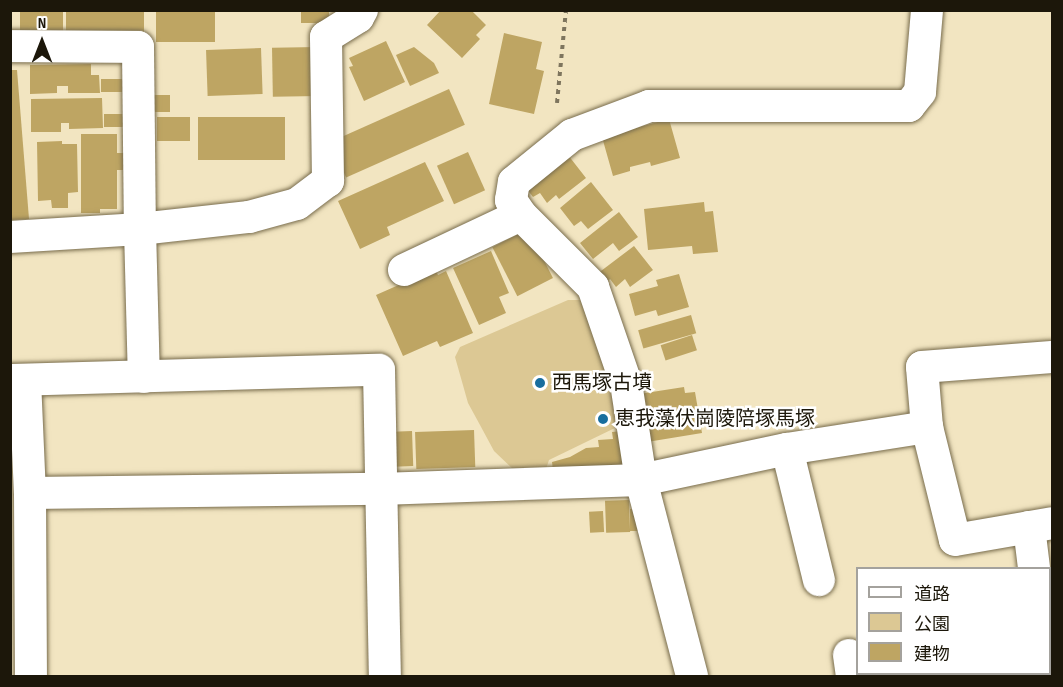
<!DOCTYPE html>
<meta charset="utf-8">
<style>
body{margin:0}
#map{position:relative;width:1063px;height:687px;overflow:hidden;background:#f2e5c1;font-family:"Sofia Sans Condensed","Noto Sans JP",sans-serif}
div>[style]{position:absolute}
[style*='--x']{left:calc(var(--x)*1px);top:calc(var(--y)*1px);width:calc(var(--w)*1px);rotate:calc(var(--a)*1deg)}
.green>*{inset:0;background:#dcc894}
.building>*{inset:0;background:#bea563;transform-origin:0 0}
.path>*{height:4px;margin-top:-2px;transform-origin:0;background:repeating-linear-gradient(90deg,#7e755e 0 4.5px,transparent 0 9px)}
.roads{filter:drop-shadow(0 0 2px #786c4c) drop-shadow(0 0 2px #786c4c)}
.minor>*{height:32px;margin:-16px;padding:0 16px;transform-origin:16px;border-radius:16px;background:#fff}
.dots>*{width:16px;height:16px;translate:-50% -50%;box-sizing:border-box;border:3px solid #fff;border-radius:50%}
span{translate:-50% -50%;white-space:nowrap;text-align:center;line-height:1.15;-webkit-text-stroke:5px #fff;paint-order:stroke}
.poi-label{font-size:20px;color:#1c170a}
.left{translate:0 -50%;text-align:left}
.frame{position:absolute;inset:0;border:12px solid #1c170a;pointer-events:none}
.legend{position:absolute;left:856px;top:567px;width:195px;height:108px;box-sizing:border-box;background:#fff;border:2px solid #a4a29d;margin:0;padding:8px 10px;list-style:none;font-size:18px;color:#1c170a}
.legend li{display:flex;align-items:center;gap:12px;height:30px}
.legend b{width:30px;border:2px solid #a4a29d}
.north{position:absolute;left:12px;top:12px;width:60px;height:60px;-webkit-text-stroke:4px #fff;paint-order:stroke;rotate:0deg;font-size:16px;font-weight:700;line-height:24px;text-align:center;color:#1c170a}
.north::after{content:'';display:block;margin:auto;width:21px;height:27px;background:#1c170a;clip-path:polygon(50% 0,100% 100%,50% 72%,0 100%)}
</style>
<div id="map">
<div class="green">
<i style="clip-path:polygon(568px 300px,581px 300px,603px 341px,619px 426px,549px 460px,546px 469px,514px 470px,494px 451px,480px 425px,468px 403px,455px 357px,460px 347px)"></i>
</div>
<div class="building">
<i style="left:20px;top:10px;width:43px;height:23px"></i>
<i style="left:66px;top:10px;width:78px;height:22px"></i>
<i style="left:156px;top:10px;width:59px;height:32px"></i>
<i style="left:301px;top:10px;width:28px;height:13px"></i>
<i style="clip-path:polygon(441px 10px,471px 10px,486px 25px,476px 35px,480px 39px,462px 58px,427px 25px)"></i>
<i style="clip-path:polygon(504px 33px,542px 42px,536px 69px,544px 71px,534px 114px,489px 104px)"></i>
<i style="clip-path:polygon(386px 41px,405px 82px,364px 101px,349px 67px,353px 66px,349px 58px)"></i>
<i style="left:318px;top:47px;width:49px;height:46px;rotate:89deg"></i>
<i style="clip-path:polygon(414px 47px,434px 63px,439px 73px,410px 86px,396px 55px)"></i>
<i style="left:261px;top:48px;width:46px;height:55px;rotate:88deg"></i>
<i style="clip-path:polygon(91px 64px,91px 75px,99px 75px,100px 93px,68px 93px,68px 86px,57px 86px,57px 93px,30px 94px,30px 65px)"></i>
<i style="clip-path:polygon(10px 70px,17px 70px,29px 219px,10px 220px)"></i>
<i style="left:127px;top:79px;width:13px;height:26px;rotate:90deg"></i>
<i style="left:449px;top:89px;width:39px;height:130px;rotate:66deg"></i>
<i style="left:153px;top:95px;width:17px;height:17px"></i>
<i style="clip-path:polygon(102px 98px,103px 128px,69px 129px,69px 123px,61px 123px,61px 132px,31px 132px,31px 99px)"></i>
<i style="left:104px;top:114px;width:22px;height:13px"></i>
<i style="left:157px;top:117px;width:33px;height:24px"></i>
<i style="left:285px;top:117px;width:43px;height:87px;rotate:90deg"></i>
<i style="clip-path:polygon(669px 119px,680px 158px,651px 166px,650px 162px,630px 167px,630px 171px,613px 176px,602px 137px)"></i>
<i style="clip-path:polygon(81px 134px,117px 134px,117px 153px,127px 153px,127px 170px,117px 170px,117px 209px,100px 209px,100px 213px,81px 213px)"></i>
<i style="clip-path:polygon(62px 141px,62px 144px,77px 144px,78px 192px,68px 193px,68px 208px,52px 208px,51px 200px,38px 201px,37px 142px)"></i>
<i style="left:468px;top:152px;width:42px;height:34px;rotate:66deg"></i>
<i style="clip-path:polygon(568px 155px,586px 178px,559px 199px,556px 195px,547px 203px,540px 193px,533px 197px,526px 188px)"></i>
<i style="clip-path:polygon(425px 162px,444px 201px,387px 227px,390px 235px,360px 249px,338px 201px)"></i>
<i style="clip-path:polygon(591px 182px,613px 210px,588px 229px,581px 221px,574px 226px,560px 208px)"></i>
<i style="clip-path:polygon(704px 202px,705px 212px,713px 211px,718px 252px,693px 254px,692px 246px,648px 250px,644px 209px)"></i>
<i style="clip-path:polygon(619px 212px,638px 237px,619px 251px,613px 243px,593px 259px,580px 243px)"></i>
<i style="left:528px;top:229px;width:55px;height:40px;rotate:63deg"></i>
<i style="clip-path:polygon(634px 246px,653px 270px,630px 287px,625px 279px,616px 287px,610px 279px,605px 284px,597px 274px)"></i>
<i style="clip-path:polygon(491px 251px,509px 293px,499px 297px,506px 313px,479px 325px,453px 268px)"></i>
<i style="clip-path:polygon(435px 269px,438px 275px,446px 271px,473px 333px,440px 347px,437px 341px,403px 356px,376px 295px)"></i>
<i style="clip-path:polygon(679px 274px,689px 307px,658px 316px,656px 310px,635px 316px,629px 294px,658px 286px,656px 280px)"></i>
<i style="left:691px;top:315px;width:19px;height:55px;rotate:74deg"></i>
<i style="left:692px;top:335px;width:16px;height:33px;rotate:72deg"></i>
<i style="clip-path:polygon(684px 387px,685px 393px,695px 392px,702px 433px,647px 442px,639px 394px)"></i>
<i style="left:474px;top:430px;width:37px;height:59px;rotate:88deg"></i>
<i style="left:412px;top:431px;width:35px;height:19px;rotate:88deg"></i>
<i style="clip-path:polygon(622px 431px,624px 465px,553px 470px,552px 462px,570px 457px,586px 448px,599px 447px,598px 440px,613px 439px,612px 432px)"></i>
<i style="left:629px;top:500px;width:32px;height:24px;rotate:88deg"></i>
<i style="left:630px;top:509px;width:10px;height:22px"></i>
<i style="left:603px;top:511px;width:21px;height:14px;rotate:87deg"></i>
</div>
<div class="path">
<i style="--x:557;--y:103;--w:93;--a:-84.5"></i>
</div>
<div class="roads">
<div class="minor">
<i style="--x:10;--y:46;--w:128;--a:0.4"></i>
<i style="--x:138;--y:47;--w:182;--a:89.4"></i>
<i style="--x:140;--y:229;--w:110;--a:-6.3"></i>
<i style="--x:249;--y:217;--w:50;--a:-15.2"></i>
<i style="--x:297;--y:204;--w:39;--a:-37"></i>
<i style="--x:328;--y:181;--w:144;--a:-90.8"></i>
<i style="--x:326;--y:37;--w:38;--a:-32"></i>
<i style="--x:358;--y:17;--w:8;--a:-60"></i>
<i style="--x:521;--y:215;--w:18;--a:-124"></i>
<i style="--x:511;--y:200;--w:18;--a:-81"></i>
<i style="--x:514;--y:182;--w:75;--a:-39"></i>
<i style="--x:572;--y:135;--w:82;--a:-20.6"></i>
<i style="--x:649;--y:106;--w:260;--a:0"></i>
<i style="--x:909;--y:106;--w:18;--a:-52"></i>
<i style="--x:920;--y:92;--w:82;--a:-85.1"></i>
<i style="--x:10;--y:237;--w:130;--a:-3.5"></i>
<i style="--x:140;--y:229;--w:148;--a:88.5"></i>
<i style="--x:404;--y:270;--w:129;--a:-25.2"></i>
<i style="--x:521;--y:215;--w:102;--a:45"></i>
<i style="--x:593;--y:287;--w:102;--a:71"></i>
<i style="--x:626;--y:383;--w:98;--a:81.2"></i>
<i style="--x:641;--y:480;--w:203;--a:75.4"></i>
<i style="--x:10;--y:380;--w:369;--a:-1.6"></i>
<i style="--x:379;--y:370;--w:306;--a:88.9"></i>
<i style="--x:25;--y:380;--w:113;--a:87.5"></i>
<i style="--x:30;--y:493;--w:183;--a:89.7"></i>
<i style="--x:927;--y:427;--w:60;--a:-94.8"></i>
<i style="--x:922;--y:367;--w:130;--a:-4.4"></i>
<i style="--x:787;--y:449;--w:135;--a:76.3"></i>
<i style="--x:30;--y:493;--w:350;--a:-0.7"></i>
<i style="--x:380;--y:489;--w:261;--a:-2"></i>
<i style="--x:641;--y:480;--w:149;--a:-12"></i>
<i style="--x:787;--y:449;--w:142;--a:-8.9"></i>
<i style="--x:927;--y:427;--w:116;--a:76.1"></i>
<i style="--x:955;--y:540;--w:98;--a:-9.9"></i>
<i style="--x:1029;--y:527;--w:41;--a:83"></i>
<i style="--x:849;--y:655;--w:21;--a:82"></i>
<i style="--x:1047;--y:674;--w:2;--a:63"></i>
</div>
</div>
<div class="dots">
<i style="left:540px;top:383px;background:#186e9e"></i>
<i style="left:603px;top:419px;background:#186e9e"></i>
</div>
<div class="poi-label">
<span class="left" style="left:552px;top:383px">西馬塚古墳</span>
<span class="left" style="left:615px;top:419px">恵我藻伏崗陵陪塚馬塚</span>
</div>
<div class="frame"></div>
<ul class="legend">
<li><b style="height:8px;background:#fff"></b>道路</li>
<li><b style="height:16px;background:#dcc894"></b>公園</li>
<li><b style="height:16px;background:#bea563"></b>建物</li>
</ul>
<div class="north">N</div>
</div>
